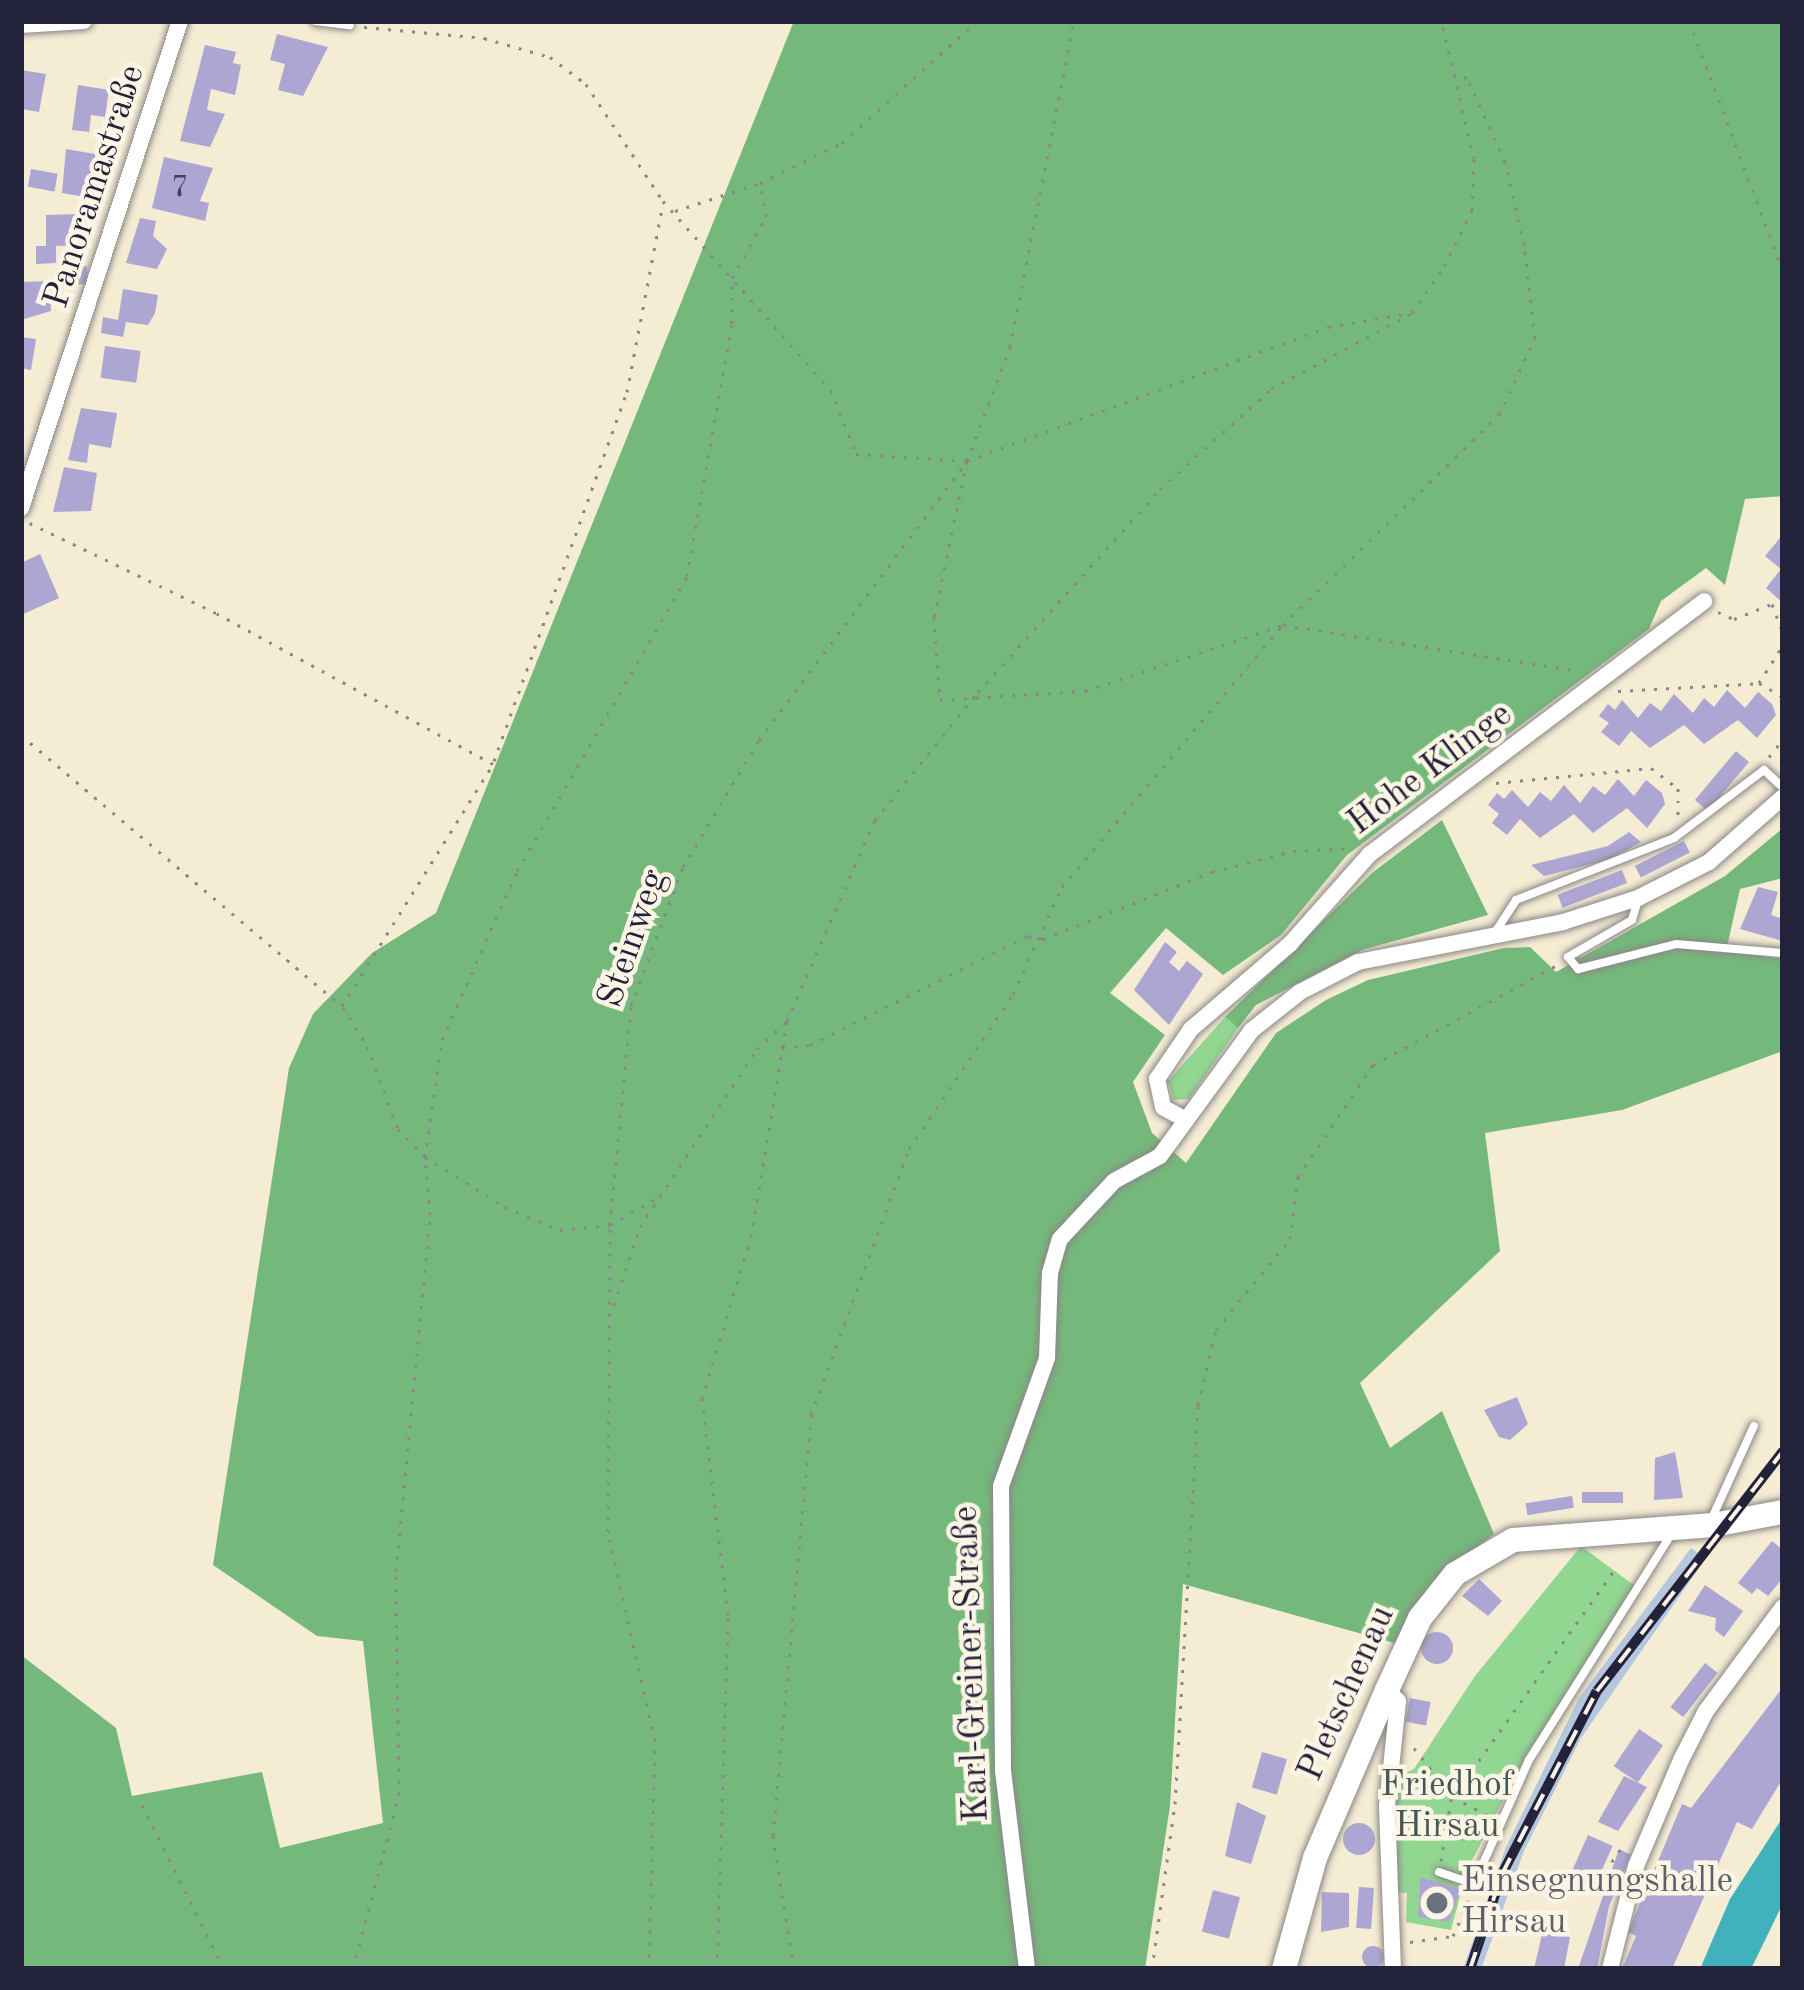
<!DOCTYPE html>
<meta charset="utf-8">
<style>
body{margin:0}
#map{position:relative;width:1804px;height:1990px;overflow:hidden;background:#f4ecd3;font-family:"Old Standard TT",serif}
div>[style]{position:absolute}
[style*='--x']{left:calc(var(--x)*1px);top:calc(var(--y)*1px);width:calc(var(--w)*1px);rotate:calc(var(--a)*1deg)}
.industrial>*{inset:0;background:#b5c6de}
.green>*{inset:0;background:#92d791}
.forest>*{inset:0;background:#75b87b}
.water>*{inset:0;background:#41b1bc}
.building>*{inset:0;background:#ada6d3;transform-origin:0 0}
.round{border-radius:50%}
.path>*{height:3px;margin-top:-1.5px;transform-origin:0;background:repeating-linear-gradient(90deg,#8b8787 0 3px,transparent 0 12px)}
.roads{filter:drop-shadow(0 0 3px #8b8787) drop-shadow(0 0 3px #8b8787)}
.lane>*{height:8px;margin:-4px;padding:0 4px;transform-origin:4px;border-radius:4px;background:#fff}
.street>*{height:16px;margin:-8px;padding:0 8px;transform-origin:8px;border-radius:8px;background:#fff}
.secondary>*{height:24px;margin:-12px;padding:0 12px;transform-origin:12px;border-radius:12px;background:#fff}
.rail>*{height:10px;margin-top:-5px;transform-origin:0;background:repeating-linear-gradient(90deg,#fcf5e5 0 18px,#22223b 0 36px);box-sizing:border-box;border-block:3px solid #22223b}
.dots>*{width:33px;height:33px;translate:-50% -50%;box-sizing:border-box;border:6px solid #fcf5e5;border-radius:50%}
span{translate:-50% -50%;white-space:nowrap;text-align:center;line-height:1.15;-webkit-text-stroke:9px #fcf5e5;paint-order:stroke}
.number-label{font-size:30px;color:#454361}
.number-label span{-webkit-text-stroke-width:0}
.street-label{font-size:36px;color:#22223b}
.park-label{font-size:36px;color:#445855}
.worship-label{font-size:36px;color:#5b616d}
.left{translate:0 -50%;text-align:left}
.frame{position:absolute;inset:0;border:24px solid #22223b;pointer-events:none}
</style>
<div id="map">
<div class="industrial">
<i style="clip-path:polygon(1691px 1548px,1706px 1558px,1581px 1738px,1524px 1851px,1481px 1969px,1463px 1969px,1506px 1847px,1579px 1698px)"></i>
</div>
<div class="green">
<i style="clip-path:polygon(1225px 1017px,1238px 1028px,1189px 1099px,1173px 1100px,1168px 1081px)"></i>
<i style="clip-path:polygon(1581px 1546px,1639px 1589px,1527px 1754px,1467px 1870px,1451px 1930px,1406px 1922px,1407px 1893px,1393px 1892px,1397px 1777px,1414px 1769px,1475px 1676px)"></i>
</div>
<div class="forest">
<i style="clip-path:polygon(794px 21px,1783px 21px,1783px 496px,1745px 499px,1725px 585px,1706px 568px,1661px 601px,1649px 629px,1347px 855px,1281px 935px,1223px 975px,1166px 928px,1110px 993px,1165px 1035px,1133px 1082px,1152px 1133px,1186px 1163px,1276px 1033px,1326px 1000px,1368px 980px,1504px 948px,1530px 947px,1556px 972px,1725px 876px,1783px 828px,1783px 878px,1740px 889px,1726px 951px,1783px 959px,1783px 1051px,1622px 1110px,1485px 1133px,1500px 1251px,1360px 1383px,1390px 1448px,1442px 1411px,1494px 1534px,1433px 1581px,1398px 1644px,1183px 1584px,1170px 1806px,1145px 1969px,21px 1969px,21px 1655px,116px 1728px,132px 1796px,262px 1772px,280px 1848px,383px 1823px,363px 1641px,317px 1636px,213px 1565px,289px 1068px,313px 1014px,372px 953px,436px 913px)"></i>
<i style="clip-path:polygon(1442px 820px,1488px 915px,1362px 950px,1256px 1005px,1238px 1028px,1225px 1017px,1372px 873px)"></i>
</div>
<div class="water">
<i style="clip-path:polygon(1783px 1817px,1783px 1903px,1751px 1969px,1700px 1969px,1730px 1899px)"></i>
</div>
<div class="building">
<i style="clip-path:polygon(277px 34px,328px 47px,303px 96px,278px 90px,285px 64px,270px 60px)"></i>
<i style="clip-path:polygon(205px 45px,236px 52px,233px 63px,241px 65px,235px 95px,211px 89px,207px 110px,225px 114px,210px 147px,180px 141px)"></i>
<i style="clip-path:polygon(21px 70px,46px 74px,39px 112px,21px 109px)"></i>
<i style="clip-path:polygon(78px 85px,109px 90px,105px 117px,91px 115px,89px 132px,72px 130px)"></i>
<i style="clip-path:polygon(66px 149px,95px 154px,97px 199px,62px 193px)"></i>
<i style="clip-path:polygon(164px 157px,213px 168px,200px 201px,209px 203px,205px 221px,152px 208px)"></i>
<i style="left:31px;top:169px;width:27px;height:18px;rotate:10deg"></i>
<i style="clip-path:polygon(77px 214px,78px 245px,56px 246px,56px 263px,36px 264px,36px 246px,46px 246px,46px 215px)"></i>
<i style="clip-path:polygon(140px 218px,156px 221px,153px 236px,167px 249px,157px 269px,126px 263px)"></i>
<i style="left:87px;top:266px;width:18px;height:22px;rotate:87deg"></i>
<i style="clip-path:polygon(50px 281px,51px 311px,21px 320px,21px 282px)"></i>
<i style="clip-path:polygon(123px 289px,158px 295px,155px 313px,148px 325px,126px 322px,123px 337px,101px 333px,103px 317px,118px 320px)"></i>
<i style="clip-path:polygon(21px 337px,36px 339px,31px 370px,21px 368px)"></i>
<i style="left:105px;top:346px;width:36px;height:32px;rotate:8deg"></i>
<i style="clip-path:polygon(81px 408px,117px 413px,111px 448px,89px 444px,87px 463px,68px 460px)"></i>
<i style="clip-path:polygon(64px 467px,97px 473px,91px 511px,53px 512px)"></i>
<i style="clip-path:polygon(1780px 538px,1783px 541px,1783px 603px,1766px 588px,1781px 569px,1765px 556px)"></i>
<i style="clip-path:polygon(40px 554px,59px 598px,21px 615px,21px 563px)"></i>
<i style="clip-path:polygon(1727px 690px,1745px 708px,1758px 692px,1772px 704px,1776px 715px,1757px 738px,1738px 720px,1704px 744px,1684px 725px,1650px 748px,1631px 731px,1619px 746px,1601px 732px,1609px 723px,1599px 716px,1608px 704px,1615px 710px,1622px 700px,1638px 718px,1650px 703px,1661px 711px,1674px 694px,1693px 713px,1704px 698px,1714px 707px)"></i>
<i style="left:1736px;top:751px;width:17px;height:64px;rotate:40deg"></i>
<i style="clip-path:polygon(1618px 779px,1634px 796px,1646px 780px,1662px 793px,1665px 804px,1647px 828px,1627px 808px,1593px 833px,1574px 814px,1540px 838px,1520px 819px,1507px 835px,1492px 823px,1499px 814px,1488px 805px,1497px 793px,1504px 799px,1512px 790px,1528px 807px,1540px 792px,1551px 801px,1564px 785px,1580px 803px,1593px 786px,1605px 795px)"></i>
<i style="clip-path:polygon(1629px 832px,1641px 842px,1611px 859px,1544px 876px,1531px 865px,1608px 846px)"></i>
<i style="left:1684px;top:841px;width:13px;height:55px;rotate:63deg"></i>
<i style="left:1622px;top:870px;width:14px;height:69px;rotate:69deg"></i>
<i style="clip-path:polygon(1758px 887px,1778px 892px,1771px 915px,1783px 919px,1783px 941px,1740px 929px)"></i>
<i style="clip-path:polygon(1165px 942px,1177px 952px,1169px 962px,1179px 971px,1187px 961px,1203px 974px,1169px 1025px,1134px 990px)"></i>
<i style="clip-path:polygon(1517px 1397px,1528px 1424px,1510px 1440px,1499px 1437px,1484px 1410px)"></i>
<i style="clip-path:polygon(1675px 1452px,1683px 1498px,1654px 1500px,1655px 1458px)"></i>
<i style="left:1623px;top:1492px;width:11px;height:41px;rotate:90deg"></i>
<i style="left:1572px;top:1496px;width:12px;height:47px;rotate:81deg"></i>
<i style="clip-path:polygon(1772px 1541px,1783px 1550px,1783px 1578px,1768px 1596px,1757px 1588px,1752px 1594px,1738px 1583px)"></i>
<i style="clip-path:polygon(1479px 1579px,1502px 1601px,1488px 1616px,1462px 1596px)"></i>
<i style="clip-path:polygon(1705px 1585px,1743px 1611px,1724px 1637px,1715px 1630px,1716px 1618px,1688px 1611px)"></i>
<i class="round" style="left:1421px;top:1632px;width:32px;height:32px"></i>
<i style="left:1705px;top:1663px;width:16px;height:56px;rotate:38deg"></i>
<i style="clip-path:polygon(1783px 1687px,1783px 1778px,1752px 1829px,1737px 1822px,1672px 1969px,1622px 1969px,1636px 1936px,1628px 1932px,1682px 1804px,1691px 1808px)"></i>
<i style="left:1410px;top:1698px;width:21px;height:24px;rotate:11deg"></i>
<i style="left:1639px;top:1729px;width:29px;height:45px;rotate:34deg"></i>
<i style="left:1262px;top:1752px;width:26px;height:37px;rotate:16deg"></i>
<i style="clip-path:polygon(1624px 1776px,1647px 1787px,1618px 1831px,1598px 1822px)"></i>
<i style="clip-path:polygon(1237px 1802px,1266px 1816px,1251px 1864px,1225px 1856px)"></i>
<i class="round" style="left:1343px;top:1823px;width:32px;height:32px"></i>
<i style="left:1588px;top:1835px;width:27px;height:53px;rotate:24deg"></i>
<i style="clip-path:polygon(1619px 1849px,1631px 1855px,1609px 1906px,1597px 1969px,1578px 1969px)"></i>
<i style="clip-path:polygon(1420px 1877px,1461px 1889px,1449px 1922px,1418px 1917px)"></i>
<i style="left:1359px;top:1887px;width:15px;height:41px;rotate:4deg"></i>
<i style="left:1213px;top:1890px;width:28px;height:43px;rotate:15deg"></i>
<i style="clip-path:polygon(1322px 1892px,1349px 1893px,1349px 1927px,1321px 1932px)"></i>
<i style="clip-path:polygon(1552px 1929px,1570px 1937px,1564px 1969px,1534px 1969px,1543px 1930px)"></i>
<i class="round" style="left:1362px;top:1946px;width:22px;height:22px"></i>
</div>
<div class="path">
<i style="--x:1689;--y:21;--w:267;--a:69.4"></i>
<i style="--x:364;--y:27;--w:121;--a:5.2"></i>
<i style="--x:484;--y:38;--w:69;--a:16.1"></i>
<i style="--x:550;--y:57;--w:45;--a:36.9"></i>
<i style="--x:586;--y:84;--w:140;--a:56.7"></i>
<i style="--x:663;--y:201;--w:253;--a:48.4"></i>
<i style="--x:831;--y:390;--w:69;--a:68.7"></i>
<i style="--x:856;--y:454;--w:111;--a:3.6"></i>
<i style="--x:967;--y:461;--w:159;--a:101.9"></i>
<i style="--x:934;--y:617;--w:83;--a:85.9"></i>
<i style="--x:940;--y:700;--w:145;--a:-3.6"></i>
<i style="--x:1085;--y:691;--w:209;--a:-18.4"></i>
<i style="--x:1283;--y:625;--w:300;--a:8.8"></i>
<i style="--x:675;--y:211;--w:89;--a:-18.2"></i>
<i style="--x:760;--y:183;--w:91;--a:-26"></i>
<i style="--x:842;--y:143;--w:182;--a:-42.1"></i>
<i style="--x:967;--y:461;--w:385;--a:-20.4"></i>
<i style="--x:1328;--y:327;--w:84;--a:-9.6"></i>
<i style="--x:1718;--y:612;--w:17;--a:24"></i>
<i style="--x:1734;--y:619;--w:41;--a:-21.5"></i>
<i style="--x:1772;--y:604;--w:30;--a:69"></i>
<i style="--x:1759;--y:683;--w:45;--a:-57.7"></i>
<i style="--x:1618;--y:691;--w:141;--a:-3.2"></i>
<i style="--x:1759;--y:683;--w:28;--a:30"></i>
<i style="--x:21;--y:735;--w:420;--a:40.2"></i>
<i style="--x:342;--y:1006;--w:285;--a:-58"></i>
<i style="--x:493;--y:764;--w:315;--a:-151.4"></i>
<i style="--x:216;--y:613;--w:209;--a:-154.2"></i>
<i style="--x:1769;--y:757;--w:23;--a:-52"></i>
<i style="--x:494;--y:761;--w:392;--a:-70.2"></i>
<i style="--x:627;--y:392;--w:192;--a:-79.2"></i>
<i style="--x:1496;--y:783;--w:156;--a:-5.5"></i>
<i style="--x:1651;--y:768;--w:34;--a:37"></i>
<i style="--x:1678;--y:788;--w:29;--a:90"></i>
<i style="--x:343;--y:1007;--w:46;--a:58.4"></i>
<i style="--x:367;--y:1046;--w:89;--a:69.5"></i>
<i style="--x:398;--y:1129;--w:39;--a:46"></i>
<i style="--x:425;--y:1157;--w:94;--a:32"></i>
<i style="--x:505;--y:1207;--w:60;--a:22.7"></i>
<i style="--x:560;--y:1230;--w:50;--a:-5.7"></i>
<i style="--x:610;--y:1225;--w:58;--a:-30.1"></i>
<i style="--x:782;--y:1048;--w:28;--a:-6"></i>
<i style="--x:810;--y:1045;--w:244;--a:-26.6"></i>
<i style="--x:1028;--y:936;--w:15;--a:11"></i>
<i style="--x:1043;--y:939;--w:182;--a:-21.6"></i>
<i style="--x:1212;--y:872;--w:84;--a:-14.5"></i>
<i style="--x:1293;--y:851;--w:60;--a:-2.9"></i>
<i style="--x:614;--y:1305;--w:82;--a:-71.6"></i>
<i style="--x:640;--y:1227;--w:213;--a:-56.7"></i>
<i style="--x:757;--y:1049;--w:41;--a:-43"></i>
<i style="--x:1414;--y:1748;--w:63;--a:51.5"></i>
<i style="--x:1453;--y:1797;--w:41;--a:27.8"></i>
<i style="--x:142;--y:1805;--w:183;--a:63.4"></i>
<i style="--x:1441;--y:1861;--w:62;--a:-80.7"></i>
<i style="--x:1451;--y:1800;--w:285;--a:-54.6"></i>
<i style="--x:1605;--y:1872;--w:34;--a:-56"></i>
<i style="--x:1410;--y:1942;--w:43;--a:-7.9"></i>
<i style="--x:1453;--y:1936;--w:42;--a:-65.9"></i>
<i style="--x:353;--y:1969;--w:180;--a:-75.2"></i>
<i style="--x:399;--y:1795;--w:224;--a:-90.8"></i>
<i style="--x:396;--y:1571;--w:358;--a:-84.5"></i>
<i style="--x:430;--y:1215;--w:58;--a:-94.9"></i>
<i style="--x:425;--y:1157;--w:118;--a:-81.7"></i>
<i style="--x:442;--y:1040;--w:185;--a:-66.1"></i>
<i style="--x:517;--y:871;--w:340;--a:-60"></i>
<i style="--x:687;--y:576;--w:256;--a:-79.9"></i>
<i style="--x:732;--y:324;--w:46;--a:-90"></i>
<i style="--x:732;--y:278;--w:70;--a:-60.9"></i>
<i style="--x:766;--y:217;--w:35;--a:-100"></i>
<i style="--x:649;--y:1969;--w:228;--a:-88.5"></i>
<i style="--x:655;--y:1741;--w:214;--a:-102.7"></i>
<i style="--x:608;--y:1532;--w:307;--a:-89.6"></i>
<i style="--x:610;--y:1225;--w:220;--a:-84.5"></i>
<i style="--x:631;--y:1006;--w:148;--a:-69.5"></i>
<i style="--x:683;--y:867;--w:148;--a:-59.1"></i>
<i style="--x:759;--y:740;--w:348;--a:-53.3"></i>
<i style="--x:967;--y:461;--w:122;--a:-69.3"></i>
<i style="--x:1010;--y:347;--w:332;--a:-78.9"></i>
<i style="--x:717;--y:1969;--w:354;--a:-88.2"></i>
<i style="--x:728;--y:1615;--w:218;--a:-96.9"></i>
<i style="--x:702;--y:1399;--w:169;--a:-73.2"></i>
<i style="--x:751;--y:1237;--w:219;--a:-80.5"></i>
<i style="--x:787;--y:1021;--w:219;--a:-66.4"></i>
<i style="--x:875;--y:820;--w:164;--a:-51.2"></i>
<i style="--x:978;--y:692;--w:273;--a:-48.1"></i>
<i style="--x:1160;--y:489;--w:149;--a:-42"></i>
<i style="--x:1271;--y:389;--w:160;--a:-28.3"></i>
<i style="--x:1412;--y:313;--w:57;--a:-55.8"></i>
<i style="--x:1444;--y:266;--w:63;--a:-63.4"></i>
<i style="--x:1472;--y:210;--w:51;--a:-87.8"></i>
<i style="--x:1474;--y:159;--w:142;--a:-103.4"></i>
<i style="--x:794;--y:1969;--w:135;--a:-99"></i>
<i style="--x:773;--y:1836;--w:423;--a:-84.8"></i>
<i style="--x:811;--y:1415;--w:283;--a:-69.8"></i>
<i style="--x:909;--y:1149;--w:187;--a:-56.1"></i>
<i style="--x:1013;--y:994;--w:118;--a:-65.4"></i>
<i style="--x:1062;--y:887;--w:343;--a:-49.9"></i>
<i style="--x:1283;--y:625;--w:301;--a:-44.2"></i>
<i style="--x:1499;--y:415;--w:85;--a:-64.9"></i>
<i style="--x:1535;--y:338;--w:94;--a:-96.7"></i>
<i style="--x:1524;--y:245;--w:85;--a:-102.9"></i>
<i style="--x:1505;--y:162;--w:92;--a:-114.3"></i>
<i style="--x:1467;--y:78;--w:13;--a:-157"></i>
<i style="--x:1152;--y:1969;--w:167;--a:-82.1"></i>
<i style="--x:1175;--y:1804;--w:400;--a:-86.7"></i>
<i style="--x:1198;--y:1405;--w:77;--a:-76.5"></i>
<i style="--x:1216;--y:1330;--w:117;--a:-50.9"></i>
<i style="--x:1290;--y:1239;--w:63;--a:-82.6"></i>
<i style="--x:1298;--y:1177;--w:135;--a:-56.2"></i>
<i style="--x:1373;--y:1065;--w:209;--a:-28.5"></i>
</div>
<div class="roads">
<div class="lane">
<i style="--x:315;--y:21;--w:35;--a:7"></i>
<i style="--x:1638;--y:900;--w:21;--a:107"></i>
<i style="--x:1632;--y:920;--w:74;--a:150"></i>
<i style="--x:1568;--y:957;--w:16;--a:50"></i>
<i style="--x:1578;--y:969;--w:101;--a:-14.3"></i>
<i style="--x:1676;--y:944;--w:107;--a:4.8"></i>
<i style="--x:1496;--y:931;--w:37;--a:-57"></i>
<i style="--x:1516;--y:900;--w:170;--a:-21.4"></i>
<i style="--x:1674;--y:838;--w:113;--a:-37.1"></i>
<i style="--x:1764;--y:770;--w:26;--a:43"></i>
<i style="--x:1712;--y:1518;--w:101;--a:-65.5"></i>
<i style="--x:1439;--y:1872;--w:37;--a:19"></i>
<i style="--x:1474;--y:1884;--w:136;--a:-66.1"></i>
<i style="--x:1529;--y:1760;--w:271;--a:-57.8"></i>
</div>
<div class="street">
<i style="--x:21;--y:25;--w:63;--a:-3.6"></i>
<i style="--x:21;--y:508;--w:512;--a:-71.92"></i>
<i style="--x:1186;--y:1120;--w:26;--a:-151"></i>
<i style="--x:1163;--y:1107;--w:29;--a:-102"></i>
<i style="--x:1157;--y:1079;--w:60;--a:-55.8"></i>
<i style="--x:1191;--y:1029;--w:130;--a:-40.6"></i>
<i style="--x:1290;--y:944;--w:120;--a:-48.4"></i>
<i style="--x:1370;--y:854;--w:419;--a:-37.1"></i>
<i style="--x:1387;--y:1690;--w:16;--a:45"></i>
<i style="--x:1398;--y:1701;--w:106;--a:96"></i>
<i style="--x:1387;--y:1806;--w:163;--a:87.9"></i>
<i style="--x:1027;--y:1969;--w:200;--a:-96.9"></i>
<i style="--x:1003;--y:1770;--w:284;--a:-90.4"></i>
<i style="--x:1001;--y:1486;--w:136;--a:-70.2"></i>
<i style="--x:1047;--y:1358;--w:85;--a:-88"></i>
<i style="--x:1050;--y:1273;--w:35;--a:-74"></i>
<i style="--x:1060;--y:1239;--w:79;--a:-47"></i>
<i style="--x:1114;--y:1181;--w:52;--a:-28.5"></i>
<i style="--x:1160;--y:1156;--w:156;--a:-53.9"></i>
<i style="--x:1252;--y:1030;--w:61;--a:-38.4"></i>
<i style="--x:1300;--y:992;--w:65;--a:-27.3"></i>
<i style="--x:1358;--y:962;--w:209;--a:-11"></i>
<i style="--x:1563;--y:922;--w:79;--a:-17.7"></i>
<i style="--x:1638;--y:898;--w:80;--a:-26.9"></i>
<i style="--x:1709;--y:862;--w:98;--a:-41.3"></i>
<i style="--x:1610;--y:1969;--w:106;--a:-75.8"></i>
<i style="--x:1636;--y:1866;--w:115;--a:-67"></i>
<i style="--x:1681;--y:1760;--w:55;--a:-63"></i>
<i style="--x:1706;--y:1711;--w:129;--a:-53.5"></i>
</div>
<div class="secondary">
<i style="--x:1284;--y:1969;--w:115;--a:-74.4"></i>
<i style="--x:1315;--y:1858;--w:183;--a:-66.8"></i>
<i style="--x:1387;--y:1690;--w:79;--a:-65.4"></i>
<i style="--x:1420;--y:1618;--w:56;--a:-51.5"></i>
<i style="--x:1455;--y:1574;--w:67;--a:-30.4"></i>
<i style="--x:1513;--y:1540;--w:201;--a:-4.3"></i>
<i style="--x:1713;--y:1525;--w:71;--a:-10.5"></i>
</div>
</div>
<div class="rail">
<i style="--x:1470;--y:1969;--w:100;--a:-71.4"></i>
<i style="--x:1502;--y:1874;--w:206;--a:-62.6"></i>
<i style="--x:1597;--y:1691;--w:304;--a:-52.2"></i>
</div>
<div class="dots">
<i style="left:1437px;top:1903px;background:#6b7280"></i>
</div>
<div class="number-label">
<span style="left:180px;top:188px">7</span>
</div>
<div class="street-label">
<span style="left:96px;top:187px;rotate:-72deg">Panoramastraße</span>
<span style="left:1431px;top:770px;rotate:-37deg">Hohe Klinge</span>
<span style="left:634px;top:939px;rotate:-71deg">Steinweg</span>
<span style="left:973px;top:1664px;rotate:-92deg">Karl-Greiner-Straße</span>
<span style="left:1348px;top:1694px;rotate:-66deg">Pletschenau</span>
</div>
<div class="park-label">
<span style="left:1447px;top:1807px">Friedhof<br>Hirsau</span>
</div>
<div class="worship-label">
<span class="left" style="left:1461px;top:1903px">Einsegnungshalle<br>Hirsau</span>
</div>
<div class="frame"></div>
</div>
